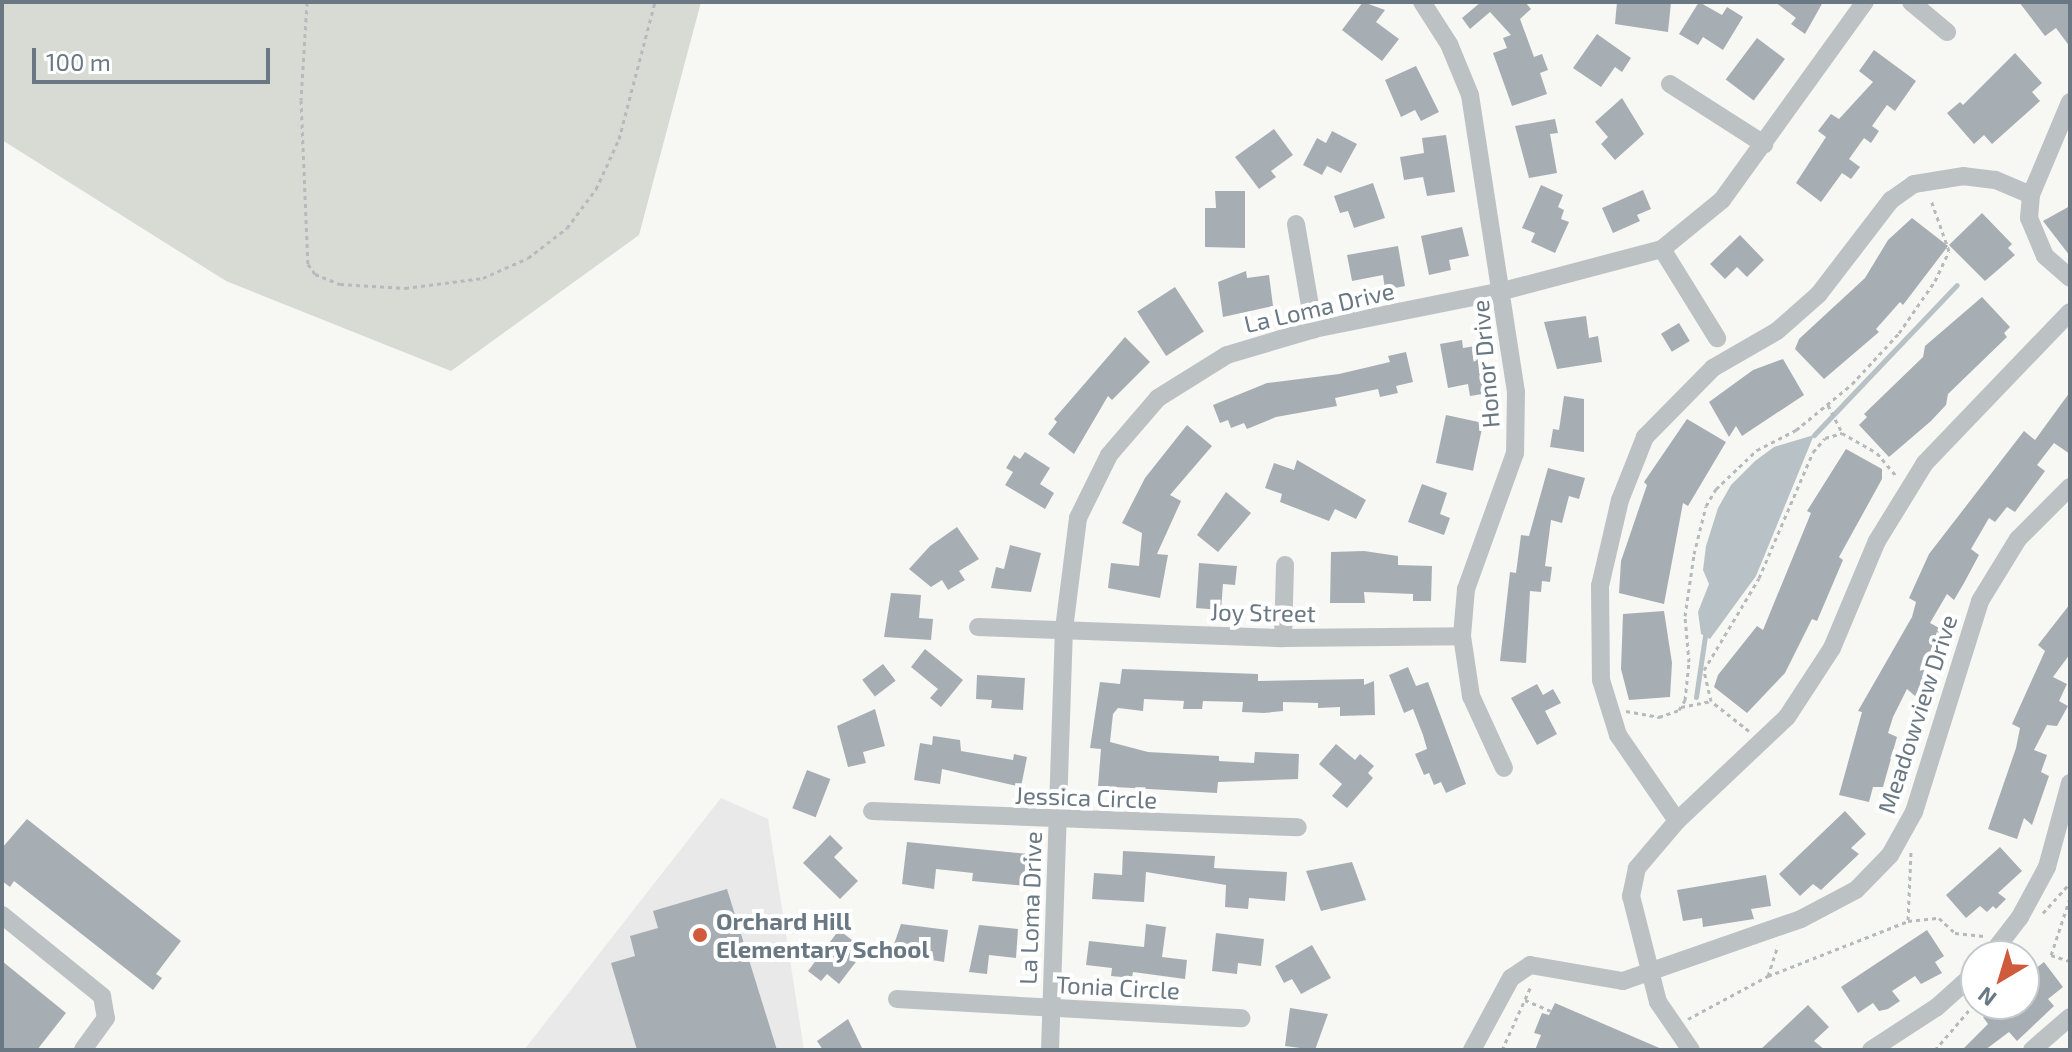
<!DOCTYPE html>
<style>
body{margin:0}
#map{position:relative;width:2072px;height:1052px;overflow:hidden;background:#f7f7f4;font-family:"Exo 2",sans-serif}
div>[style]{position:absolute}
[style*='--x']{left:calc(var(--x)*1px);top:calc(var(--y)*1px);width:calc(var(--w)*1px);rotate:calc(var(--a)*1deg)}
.built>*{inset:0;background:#e8e9e8}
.green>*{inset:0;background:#d7dbd4}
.water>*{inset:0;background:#b8c2c6}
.stream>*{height:5px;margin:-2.5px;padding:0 2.5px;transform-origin:2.5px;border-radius:2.5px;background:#b8c2c6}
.building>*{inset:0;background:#a7aeb3;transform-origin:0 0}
.path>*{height:3px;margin-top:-1.5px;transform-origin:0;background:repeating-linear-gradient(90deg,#b7babc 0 4px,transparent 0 8px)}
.minor>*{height:18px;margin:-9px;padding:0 9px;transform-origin:9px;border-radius:9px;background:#bcc1c4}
.dots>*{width:22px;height:22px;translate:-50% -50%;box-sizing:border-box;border:4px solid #fff;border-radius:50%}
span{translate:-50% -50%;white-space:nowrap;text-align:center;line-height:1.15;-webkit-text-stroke:8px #fff;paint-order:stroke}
.street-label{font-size:24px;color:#697882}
.poi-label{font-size:24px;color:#697882;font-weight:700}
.left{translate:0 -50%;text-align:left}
.frame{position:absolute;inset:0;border:4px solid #697882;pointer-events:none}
.north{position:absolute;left:1960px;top:940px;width:80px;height:80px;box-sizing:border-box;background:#fff;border:2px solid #c3c9cd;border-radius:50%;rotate:218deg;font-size:22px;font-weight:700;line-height:32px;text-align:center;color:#697882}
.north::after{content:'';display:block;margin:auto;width:28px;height:36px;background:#d05b3c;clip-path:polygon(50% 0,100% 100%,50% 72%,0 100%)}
.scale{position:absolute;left:32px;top:48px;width:238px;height:36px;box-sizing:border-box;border:4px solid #697882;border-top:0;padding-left:10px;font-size:24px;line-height:28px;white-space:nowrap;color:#697882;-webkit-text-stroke:6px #fff;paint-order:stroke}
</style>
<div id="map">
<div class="built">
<i style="clip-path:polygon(721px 798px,768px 819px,804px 1050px,524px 1050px)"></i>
</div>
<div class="green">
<i style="clip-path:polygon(2px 2px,701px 2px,639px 235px,451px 371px,226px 281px,2px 140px)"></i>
</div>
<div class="water">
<i style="clip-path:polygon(1814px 435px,1756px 576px,1710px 639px,1701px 634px,1698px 612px,1709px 584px,1703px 570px,1706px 546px,1718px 508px,1731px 485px,1755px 461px,1774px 447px)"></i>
</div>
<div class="stream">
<i style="--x:1814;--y:435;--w:207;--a:-46.4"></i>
<i style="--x:1696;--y:697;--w:62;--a:-81.6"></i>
</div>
<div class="building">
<i style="clip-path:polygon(1363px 2px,1385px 10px,1376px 22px,1399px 39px,1382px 61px,1342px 30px)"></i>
<i style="clip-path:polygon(1481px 2px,1525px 2px,1531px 9px,1520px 19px,1534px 57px,1542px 54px,1548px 70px,1540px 73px,1547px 94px,1512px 106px,1493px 53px,1507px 48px,1503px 38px,1511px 35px,1490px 12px,1470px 29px,1462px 18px)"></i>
<i style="clip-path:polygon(1617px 2px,1671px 2px,1668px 32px,1615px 24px)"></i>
<i style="clip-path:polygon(1699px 2px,1722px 15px,1727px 7px,1743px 17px,1723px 50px,1703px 37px,1698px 45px,1679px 34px)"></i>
<i style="clip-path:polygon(1775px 2px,1823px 2px,1805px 34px,1791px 24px,1796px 18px)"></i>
<i style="clip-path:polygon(2019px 2px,2070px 2px,2070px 47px,2056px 28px,2045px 36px)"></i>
<i style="clip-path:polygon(1597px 34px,1631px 58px,1622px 72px,1615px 67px,1601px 87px,1573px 68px)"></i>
<i style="left:1757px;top:38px;width:35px;height:52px;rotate:37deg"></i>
<i style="clip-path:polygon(1874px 50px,1916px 81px,1895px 111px,1887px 105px,1872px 126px,1879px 131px,1871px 143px,1864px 138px,1849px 159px,1860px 167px,1851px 179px,1842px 173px,1821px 202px,1796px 183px,1826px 137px,1818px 131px,1831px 114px,1839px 119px,1873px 82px,1859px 71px)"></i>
<i style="clip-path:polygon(2015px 53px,2042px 83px,2032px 92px,2040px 101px,1992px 144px,1984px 135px,1974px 144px,1947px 113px,1960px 102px,1963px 105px)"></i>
<i style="clip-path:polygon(1416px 66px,1439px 112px,1421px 121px,1415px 110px,1401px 117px,1385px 80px)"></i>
<i style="clip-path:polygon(1622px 98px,1644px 134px,1615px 160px,1601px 144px,1608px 137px,1595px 122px)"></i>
<i style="clip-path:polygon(1555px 119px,1558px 133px,1550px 134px,1557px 173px,1529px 178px,1515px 126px)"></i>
<i style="clip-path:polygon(1274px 129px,1293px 155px,1271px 171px,1276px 177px,1259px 189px,1235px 157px)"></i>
<i style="clip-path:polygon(1332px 131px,1357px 144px,1341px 173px,1327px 166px,1322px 175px,1303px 165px,1317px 138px,1326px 143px)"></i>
<i style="clip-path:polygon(1446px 135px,1455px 192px,1427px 196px,1423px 177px,1404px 180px,1400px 157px,1424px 153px,1422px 138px)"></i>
<i style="clip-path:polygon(1373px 183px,1385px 218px,1354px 228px,1348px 211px,1340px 213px,1334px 196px)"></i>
<i style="clip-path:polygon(1541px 185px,1563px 195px,1558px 207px,1564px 210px,1561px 219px,1569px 222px,1555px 253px,1531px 242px,1535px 233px,1522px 228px)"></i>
<i style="clip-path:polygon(1643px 190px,1651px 209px,1637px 215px,1640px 221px,1613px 233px,1602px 208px)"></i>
<i style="clip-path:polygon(1215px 191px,1245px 191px,1245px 248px,1205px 247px,1205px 208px,1216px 208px)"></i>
<i style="clip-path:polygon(2070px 206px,2070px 256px,2043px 221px)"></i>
<i style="clip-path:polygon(1982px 213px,2012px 244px,2008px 248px,2015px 255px,1985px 281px,1949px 245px)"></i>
<i style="clip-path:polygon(1912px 218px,1948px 246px,1903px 305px,1900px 302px,1876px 329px,1879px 332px,1824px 379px,1795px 349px,1799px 339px,1865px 278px,1888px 240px)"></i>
<i style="clip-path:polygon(1462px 227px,1469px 256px,1449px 260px,1451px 270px,1429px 275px,1421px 236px)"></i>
<i style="clip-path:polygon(1740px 235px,1764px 260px,1747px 277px,1737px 267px,1725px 279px,1710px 264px)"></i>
<i style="clip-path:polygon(1398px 246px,1405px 286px,1385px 290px,1383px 275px,1352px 281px,1347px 255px)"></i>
<i style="clip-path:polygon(1246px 271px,1247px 278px,1269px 275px,1273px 306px,1223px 317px,1218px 282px)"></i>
<i style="left:1175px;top:287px;width:53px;height:45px;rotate:57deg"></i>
<i style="clip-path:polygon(1982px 297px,2010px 327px,2004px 333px,2007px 337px,1948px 394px,1946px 405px,1931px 421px,1889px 457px,1859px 425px,1867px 417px,1864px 414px,1923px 357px,1925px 346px)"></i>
<i style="clip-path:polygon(1586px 316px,1589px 338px,1598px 336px,1602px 362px,1557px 369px,1544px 322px)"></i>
<i style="left:1679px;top:323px;width:21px;height:21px;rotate:59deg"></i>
<i style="clip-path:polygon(1125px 337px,1150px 362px,1112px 400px,1108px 396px,1074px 454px,1048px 434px,1057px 422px,1054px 419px)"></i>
<i style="clip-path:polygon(1462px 340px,1463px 348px,1481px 345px,1489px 393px,1470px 396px,1468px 384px,1448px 388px,1440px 344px)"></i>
<i style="clip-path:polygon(1406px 352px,1413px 382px,1396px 386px,1398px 393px,1380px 397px,1378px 389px,1335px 398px,1337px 406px,1276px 417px,1247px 429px,1244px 423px,1231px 428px,1228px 420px,1220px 423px,1213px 405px,1267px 383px,1339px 374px,1390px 362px,1388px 356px)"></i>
<i style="clip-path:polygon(1783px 359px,1804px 395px,1742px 436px,1736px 426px,1729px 437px,1709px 402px,1753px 370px)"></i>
<i style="clip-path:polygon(2070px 392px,2070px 454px,2054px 443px,2037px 465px,2045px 471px,2015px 512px,2007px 507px,1995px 522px,1989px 518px,1971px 549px,1979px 555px,1964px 583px,1954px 600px,1947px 594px,1930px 623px,1941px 629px,1932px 646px,1940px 650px,1915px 696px,1907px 689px,1893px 717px,1888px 733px,1897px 737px,1883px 787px,1873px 787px,1869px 802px,1839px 795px,1862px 712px,1858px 711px,1912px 617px,1916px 602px,1909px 598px,1929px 554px,2024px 431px,2035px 440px)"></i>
<i style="clip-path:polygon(1564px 396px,1584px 399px,1584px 452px,1550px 447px,1553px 429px,1559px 430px)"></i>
<i style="left:1446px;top:415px;width:38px;height:49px;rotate:12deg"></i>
<i style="clip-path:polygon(1687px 419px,1726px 442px,1688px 506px,1683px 503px,1664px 604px,1619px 593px,1621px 561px,1647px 485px,1644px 482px)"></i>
<i style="clip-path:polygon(1187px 425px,1212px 446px,1170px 495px,1181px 501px,1157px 554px,1168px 555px,1160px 598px,1108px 588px,1111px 563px,1139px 566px,1142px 533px,1122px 523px,1145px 478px)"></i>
<i style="clip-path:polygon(1846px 449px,1882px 469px,1882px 479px,1839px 557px,1843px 560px,1817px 621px,1812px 619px,1785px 673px,1747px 713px,1714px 687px,1718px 675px,1757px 626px,1763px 630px,1811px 513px,1807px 511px)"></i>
<i style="clip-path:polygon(1025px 452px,1050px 468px,1040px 484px,1054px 493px,1045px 509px,1005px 485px,1013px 472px,1006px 468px,1014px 455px,1020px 459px)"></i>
<i style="clip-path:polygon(1297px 460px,1366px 500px,1356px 519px,1335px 509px,1329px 521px,1280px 502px,1282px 494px,1265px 488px,1274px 463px,1294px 470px)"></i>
<i style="clip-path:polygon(1548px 468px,1585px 478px,1579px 499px,1569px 496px,1562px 523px,1551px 520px,1545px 566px,1552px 567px,1550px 582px,1542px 581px,1541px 592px,1530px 591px,1526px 663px,1500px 661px,1510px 572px,1516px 573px,1521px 535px,1529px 536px)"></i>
<i style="clip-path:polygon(1422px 484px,1447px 493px,1440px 514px,1450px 518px,1444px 535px,1408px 522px)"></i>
<i style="clip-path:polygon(1226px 492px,1251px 513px,1218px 552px,1197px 535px)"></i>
<i style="clip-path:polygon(957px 527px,979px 559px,959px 571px,965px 580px,948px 590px,942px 580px,931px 587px,909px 569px,930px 546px)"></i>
<i style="clip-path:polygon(1010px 545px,1041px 553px,1031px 592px,991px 588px,996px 567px,1004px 569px)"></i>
<i style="clip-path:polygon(1364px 551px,1398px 556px,1398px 565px,1432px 566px,1431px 601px,1413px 601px,1413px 594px,1364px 592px,1365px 603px,1330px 603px,1331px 552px)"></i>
<i style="clip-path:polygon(1199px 563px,1237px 566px,1235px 585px,1223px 584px,1221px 610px,1196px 608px)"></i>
<i style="clip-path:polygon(891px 593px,921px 595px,919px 618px,933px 619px,931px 640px,884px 637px)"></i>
<i style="clip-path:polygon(2070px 604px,2070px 654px,2053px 677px,2067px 684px,2059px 701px,2068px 706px,2057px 726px,2047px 725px,2034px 750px,2047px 755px,2041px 772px,2049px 776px,2032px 825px,2024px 818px,2017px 839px,1988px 829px,2016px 748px,2020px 728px,2012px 724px,2045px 651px,2038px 645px)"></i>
<i style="clip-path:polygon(1664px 611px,1672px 663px,1670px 697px,1629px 700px,1621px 669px,1623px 614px)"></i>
<i style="clip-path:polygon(925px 649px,963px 680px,941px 707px,930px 698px,938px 689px,911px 667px)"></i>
<i style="left:883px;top:664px;width:21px;height:26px;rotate:53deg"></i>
<i style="clip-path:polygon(1408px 667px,1416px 686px,1428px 682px,1466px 784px,1446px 793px,1441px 782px,1434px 785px,1429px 773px,1424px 775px,1415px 754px,1427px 749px,1423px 735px,1413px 709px,1404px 713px,1389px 675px)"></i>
<i style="clip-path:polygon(1122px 669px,1258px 674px,1258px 681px,1364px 679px,1364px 685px,1374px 681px,1375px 715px,1340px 716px,1340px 707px,1318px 708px,1318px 703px,1283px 702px,1283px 711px,1264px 713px,1242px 712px,1243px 702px,1203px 701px,1202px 709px,1183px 709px,1184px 701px,1144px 699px,1143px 711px,1118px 708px,1113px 714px,1110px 742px,1148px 752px,1219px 756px,1219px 761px,1254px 763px,1255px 752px,1299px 754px,1298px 779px,1218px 782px,1217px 793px,1098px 786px,1101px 749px,1090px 748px,1100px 682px,1120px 684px)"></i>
<i style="clip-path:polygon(977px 675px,1025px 678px,1023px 710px,991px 708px,992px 700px,976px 699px)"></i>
<i style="clip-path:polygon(1537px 684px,1543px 695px,1553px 689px,1561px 703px,1545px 711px,1557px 734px,1537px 745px,1511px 698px)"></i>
<i style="clip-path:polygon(875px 709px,885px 746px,863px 752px,866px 763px,848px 767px,837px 726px)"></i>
<i style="clip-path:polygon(933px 736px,960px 740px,961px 751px,1013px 760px,1014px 754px,1027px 757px,1021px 787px,942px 769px,940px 784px,914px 780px,920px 743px,932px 745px)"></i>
<i style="clip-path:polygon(1336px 744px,1355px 760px,1360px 754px,1374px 766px,1368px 773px,1373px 778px,1347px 808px,1332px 796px,1342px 784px,1319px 764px)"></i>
<i style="left:807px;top:770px;width:25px;height:41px;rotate:21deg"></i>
<i style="clip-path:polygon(1845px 811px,1866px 834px,1851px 848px,1859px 854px,1821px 890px,1813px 884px,1800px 896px,1779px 874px)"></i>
<i style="clip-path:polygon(27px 819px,181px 941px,156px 974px,162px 978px,153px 990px,14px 881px,10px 887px,2px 881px,2px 848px)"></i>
<i style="clip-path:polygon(830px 835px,843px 848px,834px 857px,858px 881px,840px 899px,803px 863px)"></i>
<i style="clip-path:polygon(907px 842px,1028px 854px,1026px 886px,972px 881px,973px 873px,936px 869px,934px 889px,902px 884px)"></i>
<i style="clip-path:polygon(2000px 847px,2022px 871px,1998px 893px,2006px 899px,1996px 909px,1993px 906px,1987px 912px,1980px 906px,1966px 918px,1946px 895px)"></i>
<i style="clip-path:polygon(1123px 851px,1215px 856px,1214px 868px,1287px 872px,1285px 901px,1249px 898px,1248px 909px,1225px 907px,1226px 885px,1146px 872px,1144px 902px,1092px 899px,1094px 873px,1122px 875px)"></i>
<i style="clip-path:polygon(1352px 862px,1366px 900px,1321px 911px,1306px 871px)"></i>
<i style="clip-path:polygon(1766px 875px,1771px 906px,1751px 909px,1754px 919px,1703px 927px,1702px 918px,1683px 921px,1677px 890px)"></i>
<i style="clip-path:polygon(727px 889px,777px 1050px,637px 1050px,611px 963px,635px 956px,630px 936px,658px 928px,653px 911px)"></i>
<i style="clip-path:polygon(901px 924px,948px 930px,944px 962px,891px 953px)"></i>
<i style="clip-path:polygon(1146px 924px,1166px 927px,1162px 957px,1187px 960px,1185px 979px,1133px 972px,1132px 978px,1111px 976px,1112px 968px,1086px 965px,1089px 941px,1144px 947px)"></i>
<i style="clip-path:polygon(979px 925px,1018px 929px,1016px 958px,989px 955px,987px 974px,969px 972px)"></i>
<i style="clip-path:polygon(839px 930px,865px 950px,839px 984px,827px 974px,821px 981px,808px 971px)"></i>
<i style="clip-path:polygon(1927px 930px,1944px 956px,1935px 962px,1942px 973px,1921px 984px,1915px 976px,1892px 991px,1900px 1001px,1888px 1009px,1879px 1011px,1873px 1003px,1858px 1013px,1841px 987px)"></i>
<i style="clip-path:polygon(1216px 933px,1264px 939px,1261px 966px,1238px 963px,1237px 974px,1212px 971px)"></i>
<i style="clip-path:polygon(1312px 945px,1331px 978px,1301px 994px,1292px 979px,1284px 983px,1275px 966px)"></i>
<i style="clip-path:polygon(2px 961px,66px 1013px,37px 1050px,2px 1050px)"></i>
<i style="clip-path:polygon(2044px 962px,2063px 987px,2048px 999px,2054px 1006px,2017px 1041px,2009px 1032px,1985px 1050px,1962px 1050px,1988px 1024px,1983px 1017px,1999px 1004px,2024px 1004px,2024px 978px)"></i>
<i style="clip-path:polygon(1555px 1003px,1664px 1050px,1535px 1050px,1541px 1035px,1534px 1033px,1542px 1013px,1549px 1015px)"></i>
<i style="clip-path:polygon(1808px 1005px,1829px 1027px,1814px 1041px,1825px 1050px,1760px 1050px)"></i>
<i style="clip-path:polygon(1290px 1008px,1328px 1014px,1315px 1050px,1285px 1046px)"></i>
<i style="clip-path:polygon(848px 1019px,863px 1050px,823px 1050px,817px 1041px)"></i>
</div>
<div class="path">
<i style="--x:307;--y:2;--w:98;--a:93.5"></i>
<i style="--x:301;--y:100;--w:164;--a:87.6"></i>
<i style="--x:308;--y:264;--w:12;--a:55"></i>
<i style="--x:315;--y:274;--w:27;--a:22"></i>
<i style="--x:340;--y:284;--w:65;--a:3.5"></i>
<i style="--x:405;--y:288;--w:79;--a:-7.3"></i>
<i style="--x:483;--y:278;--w:49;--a:-24"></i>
<i style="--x:528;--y:258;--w:49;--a:-37.6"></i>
<i style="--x:567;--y:228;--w:49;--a:-53.4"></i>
<i style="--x:596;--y:189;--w:55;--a:-65.3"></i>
<i style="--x:619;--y:139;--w:142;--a:-75.3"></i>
<i style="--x:1828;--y:405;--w:31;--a:63"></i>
<i style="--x:1681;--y:707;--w:31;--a:-11"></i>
<i style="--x:1626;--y:711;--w:34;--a:10"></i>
<i style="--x:1659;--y:717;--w:21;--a:-19"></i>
<i style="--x:1679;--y:710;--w:12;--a:-59"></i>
<i style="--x:1685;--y:700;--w:38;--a:-84"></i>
<i style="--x:1689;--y:662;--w:46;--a:-95"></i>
<i style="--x:1685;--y:616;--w:63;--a:-81.7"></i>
<i style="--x:1694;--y:554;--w:49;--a:-76"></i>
<i style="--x:1706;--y:506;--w:20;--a:-60"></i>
<i style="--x:1716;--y:489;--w:57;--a:-43.6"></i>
<i style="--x:1757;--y:450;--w:44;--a:-27.1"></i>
<i style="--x:1796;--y:430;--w:72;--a:-39.4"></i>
<i style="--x:1852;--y:384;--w:69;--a:-47.3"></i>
<i style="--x:1899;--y:333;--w:63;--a:-55.3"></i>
<i style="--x:1935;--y:281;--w:33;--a:-65"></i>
<i style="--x:1949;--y:251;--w:54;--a:-109.4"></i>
<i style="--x:1749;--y:731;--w:48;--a:-141.7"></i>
<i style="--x:1711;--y:701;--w:32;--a:-103"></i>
<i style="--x:1704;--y:670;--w:107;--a:-59.1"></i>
<i style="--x:1759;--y:578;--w:137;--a:-66.8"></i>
<i style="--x:1813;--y:452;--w:18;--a:-49"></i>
<i style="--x:1825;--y:438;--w:18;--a:-16"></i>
<i style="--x:1842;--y:433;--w:40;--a:29.7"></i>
<i style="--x:1877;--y:453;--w:30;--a:50"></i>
<i style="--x:2070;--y:898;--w:60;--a:108.4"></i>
<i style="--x:2051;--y:955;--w:20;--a:18"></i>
<i style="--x:2043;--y:913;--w:40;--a:-48"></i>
<i style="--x:1908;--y:920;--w:68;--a:-87.5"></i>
<i style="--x:1768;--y:976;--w:32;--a:-72"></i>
<i style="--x:1525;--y:1000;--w:28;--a:23"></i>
<i style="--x:1688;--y:1019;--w:91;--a:-28.3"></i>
<i style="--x:1768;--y:976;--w:150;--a:-21.4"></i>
<i style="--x:1908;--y:921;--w:31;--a:-6"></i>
<i style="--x:1939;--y:918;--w:22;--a:43"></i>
<i style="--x:1955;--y:933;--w:29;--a:6"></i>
<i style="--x:1502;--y:1050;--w:72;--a:-65.6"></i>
<i style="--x:1935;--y:1050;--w:63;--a:-49.5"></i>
</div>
<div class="minor">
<i style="--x:1422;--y:2;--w:50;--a:57.3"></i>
<i style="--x:1449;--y:44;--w:55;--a:67.6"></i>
<i style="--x:1470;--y:95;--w:301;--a:81.2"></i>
<i style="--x:1516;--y:392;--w:61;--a:90.9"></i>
<i style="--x:1515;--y:453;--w:145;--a:109.8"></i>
<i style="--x:1466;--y:589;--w:47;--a:94.9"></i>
<i style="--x:1462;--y:636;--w:61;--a:81.5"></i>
<i style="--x:1471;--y:696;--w:79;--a:65.4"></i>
<i style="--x:1911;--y:2;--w:47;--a:39.8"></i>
<i style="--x:1670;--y:84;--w:112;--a:32.6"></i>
<i style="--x:2070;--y:102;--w:101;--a:112.8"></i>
<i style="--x:2031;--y:195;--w:23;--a:95"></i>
<i style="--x:2029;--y:218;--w:41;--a:67.2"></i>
<i style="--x:2045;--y:256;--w:33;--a:41"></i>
<i style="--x:2031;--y:195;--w:39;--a:-157"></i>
<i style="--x:1995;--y:180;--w:31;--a:-173"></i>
<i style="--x:1964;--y:176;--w:51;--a:170.9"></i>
<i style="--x:1914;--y:184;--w:28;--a:145"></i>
<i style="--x:1891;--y:200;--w:118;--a:127.5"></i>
<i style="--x:1819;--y:294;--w:56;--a:138.6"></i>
<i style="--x:1777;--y:331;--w:74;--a:150"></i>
<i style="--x:1713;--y:368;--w:97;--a:134.6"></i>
<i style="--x:1645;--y:437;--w:68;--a:111.6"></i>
<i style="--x:1620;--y:500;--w:88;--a:103.1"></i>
<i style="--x:1600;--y:586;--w:94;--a:89.4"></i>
<i style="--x:1601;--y:680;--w:58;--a:72.8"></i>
<i style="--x:1618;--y:735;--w:104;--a:55.5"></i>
<i style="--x:1677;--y:821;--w:151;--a:-43.4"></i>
<i style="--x:1787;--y:717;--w:82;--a:-56.9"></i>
<i style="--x:1832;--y:648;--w:116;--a:-67.2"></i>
<i style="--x:1877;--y:541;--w:92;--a:-58.4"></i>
<i style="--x:1925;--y:463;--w:209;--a:-46.2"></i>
<i style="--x:1296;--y:224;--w:107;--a:80.3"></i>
<i style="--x:1662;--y:249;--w:105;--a:58.3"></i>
<i style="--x:978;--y:627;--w:305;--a:2.1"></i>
<i style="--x:1283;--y:638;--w:179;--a:-0.6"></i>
<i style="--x:1283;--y:638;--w:73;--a:-88.4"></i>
<i style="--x:872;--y:811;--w:426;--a:2.2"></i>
<i style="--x:1677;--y:821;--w:62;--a:130.4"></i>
<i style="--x:1637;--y:868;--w:29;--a:102"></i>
<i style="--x:1631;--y:896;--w:109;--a:75.7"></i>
<i style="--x:1658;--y:1002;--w:58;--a:55.5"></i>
<i style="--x:2;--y:915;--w:129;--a:39"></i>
<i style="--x:102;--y:996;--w:22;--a:80"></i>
<i style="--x:106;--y:1018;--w:39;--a:126"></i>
<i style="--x:1990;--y:956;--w:49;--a:-52.4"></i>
<i style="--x:2020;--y:917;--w:57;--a:-61.6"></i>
<i style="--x:2047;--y:867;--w:87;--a:-74.7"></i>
<i style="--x:897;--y:999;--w:345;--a:3.2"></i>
<i style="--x:1050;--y:1050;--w:421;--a:-88.1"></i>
<i style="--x:1064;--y:629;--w:112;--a:-82.8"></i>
<i style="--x:1078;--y:518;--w:70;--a:-63.8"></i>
<i style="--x:1109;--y:455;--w:75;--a:-49.3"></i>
<i style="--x:1158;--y:398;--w:81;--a:-31.9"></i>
<i style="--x:1227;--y:355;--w:91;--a:-16.6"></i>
<i style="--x:1314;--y:329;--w:193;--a:-11.4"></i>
<i style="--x:1503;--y:291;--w:164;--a:-14.8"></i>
<i style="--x:1662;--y:249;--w:77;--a:-39.2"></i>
<i style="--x:1722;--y:200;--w:244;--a:-54.2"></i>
<i style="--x:1472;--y:1050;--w:82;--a:-61.6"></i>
<i style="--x:1511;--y:978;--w:23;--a:-34"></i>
<i style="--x:1530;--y:965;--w:94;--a:9.8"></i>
<i style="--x:1623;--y:981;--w:188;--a:-19.2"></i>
<i style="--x:1801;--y:919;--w:62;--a:-27.8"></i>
<i style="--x:1856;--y:890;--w:49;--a:-45.8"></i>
<i style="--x:1890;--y:855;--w:49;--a:-60.8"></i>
<i style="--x:1914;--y:812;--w:221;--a:-72.6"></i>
<i style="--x:1980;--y:601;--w:73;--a:-58.5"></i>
<i style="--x:2018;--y:539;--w:74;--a:-45"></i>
<i style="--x:1871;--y:1050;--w:79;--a:-33.1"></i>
<i style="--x:1937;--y:1007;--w:52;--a:-41.9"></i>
<i style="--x:2032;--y:1050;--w:50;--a:-41"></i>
</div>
<div class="dots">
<i style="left:700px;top:935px;background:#d05b3c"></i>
</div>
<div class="street-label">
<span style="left:1319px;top:307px;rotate:-13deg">La Loma Drive</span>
<span style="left:1485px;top:364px;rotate:-95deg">Honor Drive</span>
<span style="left:1263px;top:612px;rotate:1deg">Joy Street</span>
<span style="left:1917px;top:714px;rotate:-72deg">Meadowview Drive</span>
<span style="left:1086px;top:797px;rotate:2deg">Jessica Circle</span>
<span style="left:1030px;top:908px;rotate:-88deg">La Loma Drive</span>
<span style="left:1118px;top:987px;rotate:3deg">Tonia Circle</span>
</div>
<div class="poi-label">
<span class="left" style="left:716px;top:935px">Orchard Hill<br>Elementary School</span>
</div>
<div class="frame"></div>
<div class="north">N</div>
<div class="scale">100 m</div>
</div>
